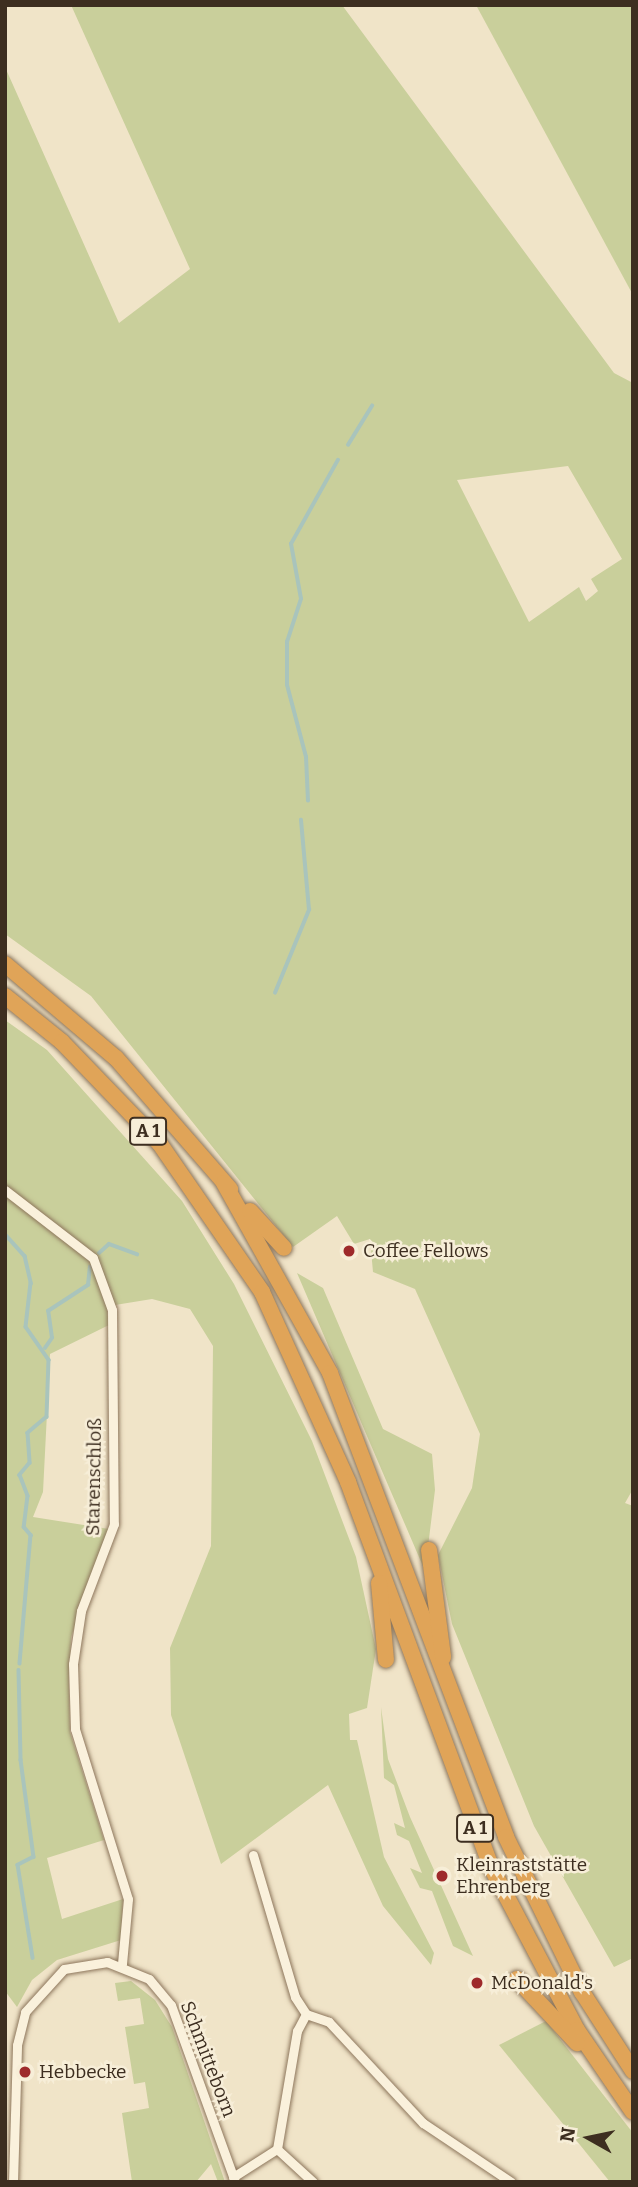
<!DOCTYPE html>
<meta charset="utf-8">
<style>
body{margin:0}
#map{position:relative;width:638px;height:2187px;overflow:hidden;background:#f0e4c8;font-family:Bitter,serif}
div>[style]{position:absolute}
[style*='--x']{left:calc(var(--x)*1px);top:calc(var(--y)*1px);width:calc(var(--w)*1px);rotate:calc(var(--a)*1deg)}
.green>*{inset:0;background:#c9cf9b}
.stream>*{height:3.5px;margin:-1.75px;padding:0 1.75px;transform-origin:1.75px;border-radius:1.75px;background:#a9c4bc}
.roads{filter:drop-shadow(0 0 2px #8d765c) drop-shadow(0 0 2px #8d765c)}
.minor>*{height:9px;margin:-4.5px;padding:0 4.5px;transform-origin:4.5px;border-radius:4.5px;background:#faf1dc}
.motorway>*{height:16px;margin:-8px;padding:0 8px;transform-origin:8px;border-radius:8px;background:#e0a458}
.dots>*{width:19px;height:19px;translate:-50% -50%;box-sizing:border-box;border:4px solid #f7eed8;border-radius:50%}
span{translate:-50% -50%;white-space:nowrap;text-align:center;line-height:1.15;-webkit-text-stroke:5px #f7eed8;paint-order:stroke}
.shield-label span{padding:2px 5px;background:#f7eed8;border:2px solid;border-radius:5px;-webkit-text-stroke-width:0}
.shield-label{font-size:18px;color:#3d2e20;font-weight:700}
.poi-label{font-size:19px;color:#3d2e20}
.left{translate:0 -50%;text-align:left}
.street-label{font-size:19px;color:#3d2e20}
.frame{position:absolute;inset:0;border:7px solid #3d2e20;pointer-events:none}
.north{position:absolute;left:554px;top:2103px;width:70px;height:70px;-webkit-text-stroke:5px #f7eed8;paint-order:stroke;rotate:279deg;font-size:19px;font-weight:700;line-height:28px;text-align:center;color:#3d2e20}
.north::after{content:'';display:block;margin:auto;width:24px;height:32px;background:#3d2e20;clip-path:polygon(50% 0,100% 100%,50% 72%,0 100%)}
</style>
<div id="map">
<div class="green">
<i style="clip-path:polygon(evenodd,71px 5px,342px 5px,614px 373px,633px 383px,633px 1489px,625px 1503px,633px 1506px,633px 1958px,614px 1967px,534px 1826px,452px 1624px,438px 1555px,472px 1488px,480px 1434px,415px 1289px,373px 1272px,370px 1239px,354px 1244px,337px 1216px,293px 1247px,91px 996px,5px 934px,5px 67px,119px 323px,190px 269px,71px 5px,568px 466px,622px 559px,591px 579px,598px 591px,586px 601px,579px 587px,529px 622px,457px 480px,568px 466px)"></i>
<i style="clip-path:polygon(476px 5px,633px 5px,633px 295px)"></i>
<i style="clip-path:polygon(5px 1020px,47px 1050px,182px 1201px,234px 1284px,312px 1441px,356px 1557px,376px 1649px,367px 1708px,349px 1714px,350px 1740px,357px 1740px,384px 1857px,434px 1953px,431px 1965px,383px 1906px,328px 1785px,221px 1864px,171px 1715px,170px 1648px,211px 1546px,213px 1346px,190px 1309px,152px 1299px,115px 1305px,107px 1310px,109px 1325px,50px 1354px,43px 1492px,33px 1517px,109px 1529px,71px 1637px,69px 1682px,70px 1732px,104px 1840px,47px 1858px,62px 1919px,123px 1899px,121px 1940px,57px 1960px,32px 1980px,17px 2007px,5px 1991px)"></i>
<i style="clip-path:polygon(297px 1273px,323px 1288px,383px 1429px,432px 1454px,435px 1490px,425px 1571px)"></i>
<i style="clip-path:polygon(381px 1707px,388px 1759px,410px 1817px,473px 1956px,453px 1946px,432px 1891px,420px 1888px,410px 1868px,422px 1873px,409px 1841px,397px 1835px,394px 1823px,405px 1828px,394px 1785px,384px 1778px)"></i>
<i style="clip-path:polygon(131px 1981px,155px 2000px,172px 2027px,225px 2182px,218px 2182px,211px 2164px,196px 2182px,132px 2182px,122px 2113px,149px 2108px,145px 2082px,134px 2084px,125px 2027px,144px 2024px,140px 1998px,118px 2001px,115px 1983px)"></i>
<i style="clip-path:polygon(546px 2021px,633px 2133px,633px 2182px,610px 2182px,499px 2045px)"></i>
</div>
<div class="stream">
<i style="--x:348;--y:445;--w:46;--a:-58.4"></i>
<i style="--x:308;--y:801;--w:44;--a:-92.6"></i>
<i style="--x:306;--y:757;--w:74;--a:-104.8"></i>
<i style="--x:287;--y:685;--w:43;--a:-90"></i>
<i style="--x:287;--y:642;--w:45;--a:-72"></i>
<i style="--x:301;--y:599;--w:56;--a:-100.3"></i>
<i style="--x:291;--y:544;--w:96;--a:-60.8"></i>
<i style="--x:275;--y:993;--w:90;--a:-67.7"></i>
<i style="--x:309;--y:910;--w:90;--a:-95.1"></i>
<i style="--x:5;--y:1234;--w:30;--a:48"></i>
<i style="--x:25;--y:1256;--w:28;--a:77"></i>
<i style="--x:31;--y:1283;--w:44;--a:96.5"></i>
<i style="--x:26;--y:1327;--w:40;--a:55.1"></i>
<i style="--x:49;--y:1360;--w:57;--a:92"></i>
<i style="--x:47;--y:1417;--w:25;--a:140"></i>
<i style="--x:28;--y:1433;--w:30;--a:86"></i>
<i style="--x:30;--y:1463;--w:16;--a:130"></i>
<i style="--x:20;--y:1475;--w:22;--a:69"></i>
<i style="--x:28;--y:1496;--w:31;--a:97"></i>
<i style="--x:24;--y:1527;--w:11;--a:49"></i>
<i style="--x:31;--y:1535;--w:129;--a:94.9"></i>
<i style="--x:99;--y:1253;--w:13;--a:-42"></i>
<i style="--x:109;--y:1244;--w:30;--a:20"></i>
<i style="--x:45;--y:1348;--w:12;--a:-55"></i>
<i style="--x:52;--y:1338;--w:27;--a:-98"></i>
<i style="--x:48;--y:1311;--w:48;--a:-33"></i>
<i style="--x:88;--y:1285;--w:18;--a:-84"></i>
<i style="--x:19;--y:1670;--w:90;--a:88.7"></i>
<i style="--x:21;--y:1760;--w:98;--a:82.4"></i>
<i style="--x:34;--y:1857;--w:18;--a:153"></i>
<i style="--x:18;--y:1865;--w:94;--a:80.8"></i>
</div>
<div class="roads">
<div class="minor">
<i style="--x:5;--y:1190;--w:111;--a:37.7"></i>
<i style="--x:93;--y:1258;--w:55;--a:69.9"></i>
<i style="--x:112;--y:1310;--w:214;--a:89.5"></i>
<i style="--x:114;--y:1524;--w:93;--a:110.8"></i>
<i style="--x:81;--y:1611;--w:54;--a:98.6"></i>
<i style="--x:73;--y:1664;--w:65;--a:88.2"></i>
<i style="--x:75;--y:1729;--w:178;--a:72.7"></i>
<i style="--x:128;--y:1899;--w:65;--a:95.3"></i>
<i style="--x:253;--y:1855;--w:148;--a:73.5"></i>
<i style="--x:295;--y:1997;--w:20;--a:57"></i>
<i style="--x:277;--y:2149;--w:120;--a:-80.4"></i>
<i style="--x:297;--y:2031;--w:19;--a:-62"></i>
<i style="--x:306;--y:2014;--w:24;--a:19"></i>
<i style="--x:329;--y:2022;--w:138;--a:47.1"></i>
<i style="--x:423;--y:2123;--w:106;--a:33.8"></i>
<i style="--x:233;--y:2177;--w:52;--a:-32.5"></i>
<i style="--x:277;--y:2149;--w:49;--a:42.5"></i>
<i style="--x:13;--y:2182;--w:137;--a:-88.3"></i>
<i style="--x:17;--y:2045;--w:34;--a:-76"></i>
<i style="--x:25;--y:2012;--w:58;--a:-47.8"></i>
<i style="--x:64;--y:1969;--w:44;--a:-9.2"></i>
<i style="--x:107;--y:1962;--w:45;--a:22"></i>
<i style="--x:149;--y:1979;--w:34;--a:50"></i>
<i style="--x:171;--y:2005;--w:188;--a:70.1"></i>
</div>
<div class="motorway">
<i style="--x:5;--y:964;--w:145;--a:40.3"></i>
<i style="--x:116;--y:1058;--w:174;--a:49"></i>
<i style="--x:5;--y:996;--w:73;--a:38.9"></i>
<i style="--x:62;--y:1042;--w:141;--a:46.1"></i>
<i style="--x:160;--y:1144;--w:180;--a:55.4"></i>
<i style="--x:262;--y:1292;--w:209;--a:65.6"></i>
<i style="--x:348;--y:1482;--w:411;--a:69.6"></i>
<i style="--x:491;--y:1867;--w:184;--a:62.2"></i>
<i style="--x:577;--y:2030;--w:99;--a:55.7"></i>
<i style="--x:224;--y:1183;--w:218;--a:60.8"></i>
<i style="--x:330;--y:1373;--w:496;--a:69.2"></i>
<i style="--x:506;--y:1837;--w:173;--a:63.9"></i>
<i style="--x:582;--y:1992;--w:94;--a:57.2"></i>
<i style="--x:250;--y:1211;--w:50;--a:47.4"></i>
<i style="--x:429;--y:1550;--w:108;--a:82.5"></i>
<i style="--x:379;--y:1583;--w:77;--a:84.8"></i>
<i style="--x:517;--y:1979;--w:88;--a:46.8"></i>
</div>
</div>
<div class="dots">
<i style="left:349px;top:1251px;background:#9e2a2b"></i>
<i style="left:442px;top:1876px;background:#9e2a2b"></i>
<i style="left:477px;top:1983px;background:#9e2a2b"></i>
<i style="left:25px;top:2072px;background:#9e2a2b"></i>
</div>
<div class="shield-label">
<span style="left:148px;top:1131px">A 1</span>
<span style="left:475px;top:1828px">A 1</span>
</div>
<div class="poi-label">
<span class="left" style="left:363px;top:1251px">Coffee Fellows</span>
<span class="left" style="left:456px;top:1876px">Kleinraststätte<br>Ehrenberg</span>
<span class="left" style="left:491px;top:1983px">McDonald's</span>
<span class="left" style="left:39px;top:2072px">Hebbecke</span>
</div>
<div class="street-label">
<span style="left:94px;top:1477px;rotate:-89deg">Starenschloß</span>
<span style="left:208px;top:2059px;rotate:69deg">Schmitteborn</span>
</div>
<div class="frame"></div>
<div class="north">N</div>
</div>
